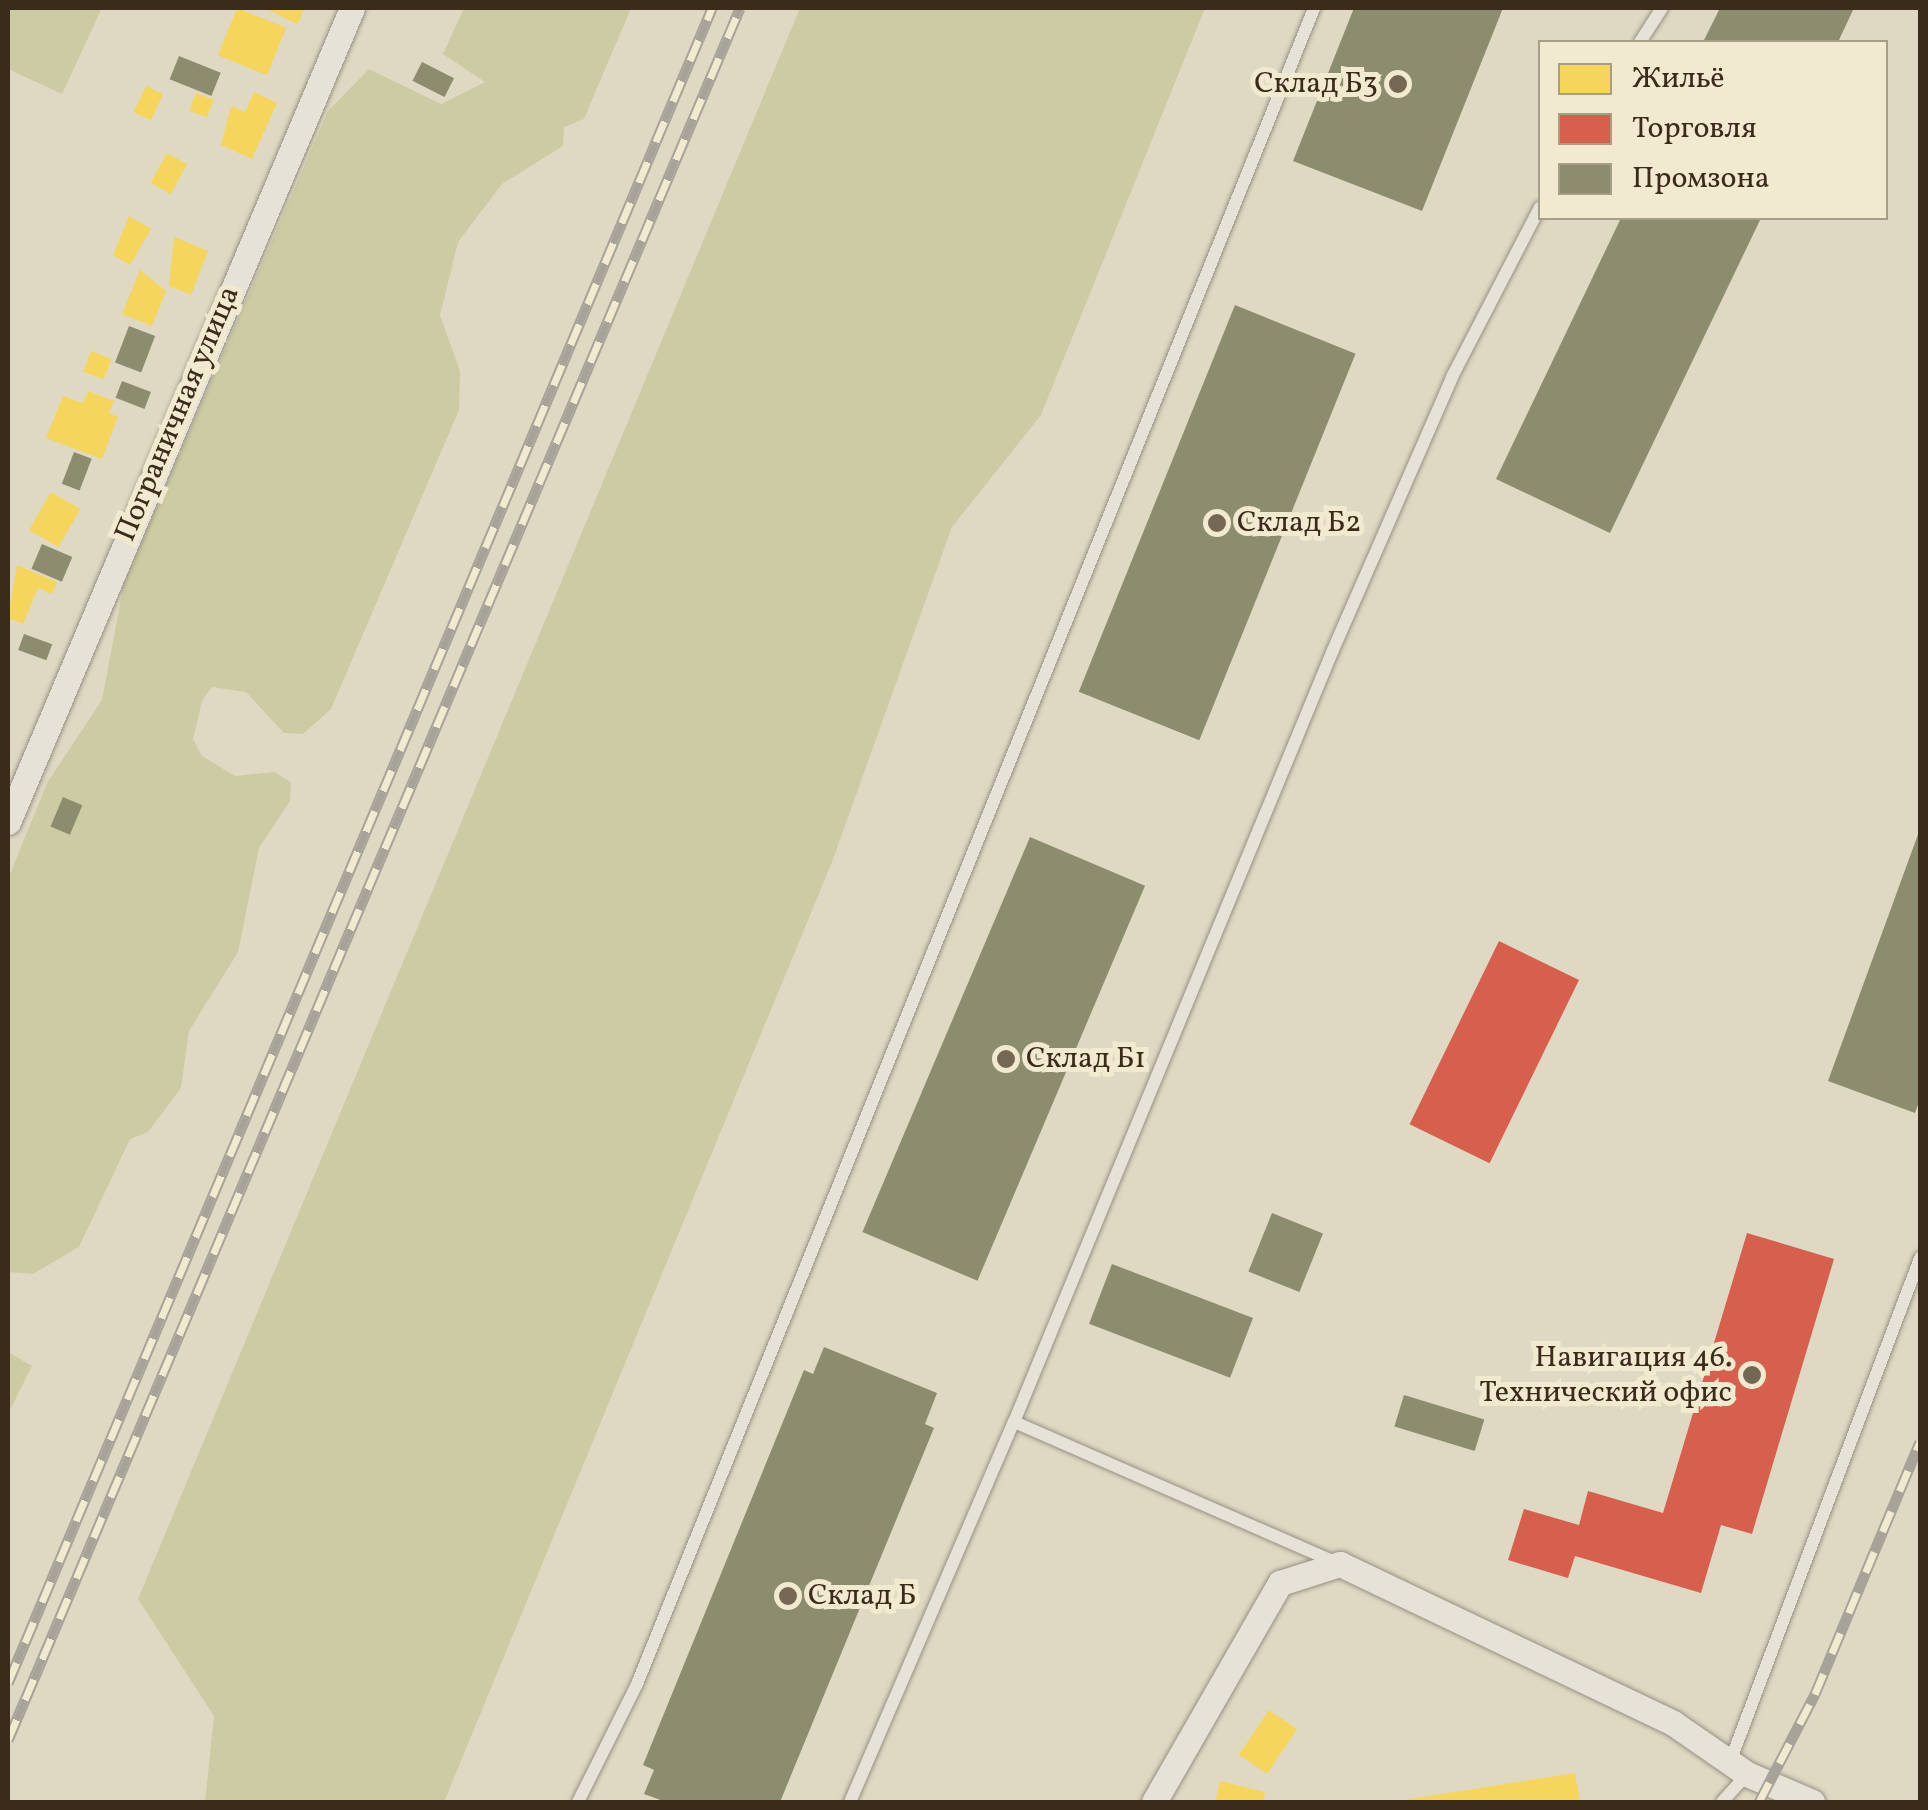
<!DOCTYPE html>
<meta charset="utf-8">
<style>
body{margin:0}
#map{position:relative;width:1928px;height:1810px;overflow:hidden;background:#dfd9c3;font-family:Vollkorn,serif}
div>[style]{position:absolute}
[style*='--x']{left:calc(var(--x)*1px);top:calc(var(--y)*1px);width:calc(var(--w)*1px);rotate:calc(var(--a)*1deg)}
.green>*{inset:0;background:#cdcba3}
.homes>*{inset:0;background:#f6d55c;transform-origin:0 0}
.shops>*{inset:0;background:#d6604d;transform-origin:0 0}
.industry>*{inset:0;background:#8c8c6e;transform-origin:0 0}
.roads{filter:drop-shadow(0 0 2px #969183) drop-shadow(0 0 2px #969183)}
.lane>*{height:12px;margin:-6px;padding:0 6px;transform-origin:6px;border-radius:6px;background:#e6e2d7}
.street>*{height:25px;margin:-12.5px;padding:0 12.5px;transform-origin:12.5px;border-radius:12.5px;background:#e6e2d7}
.rail>*{height:11px;margin-top:-5.5px;transform-origin:0;background:repeating-linear-gradient(90deg,#f1ead1 0 22px,#a8a399 0 44px);box-sizing:border-box;border-block:2px solid #a8a399}
.dots>*{width:28px;height:28px;translate:-50% -50%;box-sizing:border-box;border:5px solid #f1ead1;border-radius:50%}
span{translate:-50% -50%;white-space:nowrap;text-align:center;line-height:1.15;-webkit-text-stroke:10px #f1ead1;paint-order:stroke}
.poi-label{font-size:30px;color:#3b2b1a}
.right{translate:-100% -50%;text-align:right}
.left{translate:0 -50%;text-align:left}
.street-label{font-size:30px;color:#3b2b1a}
.frame{position:absolute;inset:0;border:10px solid #3b2b1a;pointer-events:none}
.legend{position:absolute;left:1538px;top:40px;width:350px;height:180px;box-sizing:border-box;background:#f1ead1;border:2px solid #a89e88;margin:0;padding:12px 18px;list-style:none;font-size:30px;color:#3b2b1a}
.legend li{display:flex;align-items:center;gap:20px;height:50px}
.legend b{width:50px;border:2px solid #a89e88}
</style>
<div id="map">
<div class="green">
<i style="clip-path:polygon(8px 8px,102px 8px,62px 94px,8px 69px)"></i>
<i style="clip-path:polygon(464px 8px,631px 8px,584px 119px,564px 127px,563px 146px,502px 184px,458px 242px,440px 315px,460px 371px,459px 410px,331px 709px,303px 734px,284px 733px,246px 692px,212px 687px,202px 701px,193px 739px,202px 756px,235px 776px,274px 772px,291px 782px,290px 801px,259px 848px,238px 952px,189px 1031px,181px 1088px,148px 1132px,130px 1139px,79px 1247px,33px 1274px,8px 1272px,8px 879px,47px 783px,102px 700px,124px 583px,328px 111px,369px 69px,441px 104px,485px 82px,443px 54px)"></i>
<i style="clip-path:polygon(800px 8px,1205px 8px,1041px 415px,952px 527px,832px 862px,444px 1802px,205px 1802px,214px 1716px,138px 1599px)"></i>
<i style="clip-path:polygon(8px 1352px,32px 1366px,8px 1414px)"></i>
</div>
<div class="homes">
<i style="left:237px;top:8px;width:53px;height:51px;rotate:22deg"></i>
<i style="clip-path:polygon(264px 8px,305px 8px,297px 24px)"></i>
<i style="left:146px;top:86px;width:19px;height:29px;rotate:25deg"></i>
<i style="clip-path:polygon(254px 92px,277px 103px,252px 159px,221px 145px,231px 106px,245px 112px)"></i>
<i style="left:196px;top:93px;width:19px;height:19px;rotate:21deg"></i>
<i style="left:167px;top:153px;width:23px;height:34px;rotate:29deg"></i>
<i style="clip-path:polygon(129px 216px,151px 229px,130px 265px,113px 255px)"></i>
<i style="clip-path:polygon(174px 237px,208px 251px,191px 295px,169px 286px)"></i>
<i style="clip-path:polygon(140px 270px,166px 291px,152px 326px,122px 314px)"></i>
<i style="left:91px;top:351px;width:22px;height:22px;rotate:21deg"></i>
<i style="clip-path:polygon(88px 391px,114px 401px,109px 413px,118px 417px,102px 459px,46px 438px,63px 396px,83px 403px)"></i>
<i style="left:51px;top:492px;width:34px;height:44px;rotate:30deg"></i>
<i style="clip-path:polygon(17px 565px,57px 582px,52px 594px,38px 588px,23px 624px,8px 618px)"></i>
<i style="left:1269px;top:1710px;width:34px;height:54px;rotate:34deg"></i>
<i style="clip-path:polygon(1575px 1773px,1580px 1802px,1403px 1802px,1403px 1800px)"></i>
<i style="clip-path:polygon(1220px 1781px,1265px 1792px,1263px 1802px,1215px 1802px)"></i>
</div>
<div class="shops">
<i style="left:1499px;top:941px;width:89px;height:204px;rotate:26deg"></i>
<i style="clip-path:polygon(1747px 1233px,1834px 1259px,1752px 1534px,1721px 1525px,1701px 1593px,1575px 1556px,1568px 1578px,1508px 1560px,1524px 1509px,1579px 1525px,1588px 1491px,1663px 1513px)"></i>
</div>
<div class="industry">
<i style="clip-path:polygon(1354px 8px,1503px 8px,1422px 211px,1293px 161px)"></i>
<i style="clip-path:polygon(1720px 8px,1854px 8px,1838px 42px,1703px 42px)"></i>
<i style="left:179px;top:56px;width:45px;height:25px;rotate:22deg"></i>
<i style="left:422px;top:62px;width:36px;height:21px;rotate:27deg"></i>
<i style="clip-path:polygon(1621px 218px,1761px 218px,1610px 533px,1496px 479px)"></i>
<i style="left:1235px;top:305px;width:130px;height:417px;rotate:22deg"></i>
<i style="left:129px;top:326px;width:28px;height:39px;rotate:21deg"></i>
<i style="left:122px;top:381px;width:31px;height:18px;rotate:21deg"></i>
<i style="left:74px;top:452px;width:19px;height:34px;rotate:21deg"></i>
<i style="left:42px;top:544px;width:33px;height:27px;rotate:23deg"></i>
<i style="left:24px;top:634px;width:30px;height:17px;rotate:20deg"></i>
<i style="left:63px;top:797px;width:21px;height:32px;rotate:23deg"></i>
<i style="clip-path:polygon(1920px 829px,1920px 1099px,1915px 1113px,1828px 1081px)"></i>
<i style="left:1030px;top:837px;width:125px;height:429px;rotate:23deg"></i>
<i style="left:1272px;top:1213px;width:55px;height:63px;rotate:22deg"></i>
<i style="left:1112px;top:1264px;width:151px;height:64px;rotate:21deg"></i>
<i style="clip-path:polygon(824px 1347px,937px 1393px,925px 1424px,934px 1428px,780px 1802px,666px 1802px,644px 1794px,654px 1770px,643px 1765px,804px 1370px,813px 1374px)"></i>
<i style="left:1404px;top:1395px;width:84px;height:33px;rotate:17deg"></i>
</div>
<div class="roads">
<div class="lane">
<i style="--x:1640;--y:42;--w:40;--a:-57.1"></i>
<i style="--x:1337;--y:1563;--w:352;--a:-156.4"></i>
<i style="--x:1014;--y:1422;--w:835;--a:-67.55"></i>
<i style="--x:1333;--y:650;--w:298;--a:-66.4"></i>
<i style="--x:1452;--y:377;--w:191;--a:-62.6"></i>
<i style="--x:1730;--y:1762;--w:539;--a:-69.34"></i>
<i style="--x:578;--y:1802;--w:132;--a:-63.4"></i>
<i style="--x:637;--y:1684;--w:1808;--a:-68"></i>
<i style="--x:850;--y:1802;--w:414;--a:-66.7"></i>
<i style="--x:1722;--y:1802;--w:38;--a:-48"></i>
</div>
<div class="street">
<i style="--x:8;--y:822;--w:884;--a:-67.09"></i>
<i style="--x:1154;--y:1802;--w:253;--a:-60.1"></i>
<i style="--x:1280;--y:1583;--w:63;--a:-17.6"></i>
<i style="--x:1340;--y:1564;--w:369;--a:25.5"></i>
<i style="--x:1673;--y:1723;--w:90;--a:34.6"></i>
<i style="--x:1747;--y:1774;--w:71;--a:23.3"></i>
</div>
</div>
<div class="rail">
<i style="--x:8;--y:1683;--w:1817;--a:-67.2"></i>
<i style="--x:8;--y:1740;--w:1880;--a:-67.09"></i>
<i style="--x:1759;--y:1802;--w:122;--a:-62.6"></i>
<i style="--x:1815;--y:1694;--w:273;--a:-67.4"></i>
</div>
<div class="dots">
<i style="left:1398px;top:84px;background:#746855"></i>
<i style="left:1217px;top:523px;background:#746855"></i>
<i style="left:1006px;top:1059px;background:#746855"></i>
<i style="left:1752px;top:1375px;background:#746855"></i>
<i style="left:788px;top:1596px;background:#746855"></i>
</div>
<div class="poi-label">
<span class="right" style="left:1378px;top:84px">Склад Б3</span>
<span class="left" style="left:1237px;top:523px">Склад Б2</span>
<span class="left" style="left:1026px;top:1059px">Склад Б1</span>
<span class="right" style="left:1732px;top:1375px">Навигация 46.<br>Технический офис</span>
<span class="left" style="left:808px;top:1596px">Склад Б</span>
</div>
<div class="street-label">
<span style="left:178px;top:414px;rotate:-67deg">Пограничная улица</span>
</div>
<div class="frame"></div>
<ul class="legend">
<li><b style="height:28px;background:#f6d55c"></b>Жильё</li>
<li><b style="height:28px;background:#d6604d"></b>Торговля</li>
<li><b style="height:28px;background:#8c8c6e"></b>Промзона</li>
</ul>
</div>
